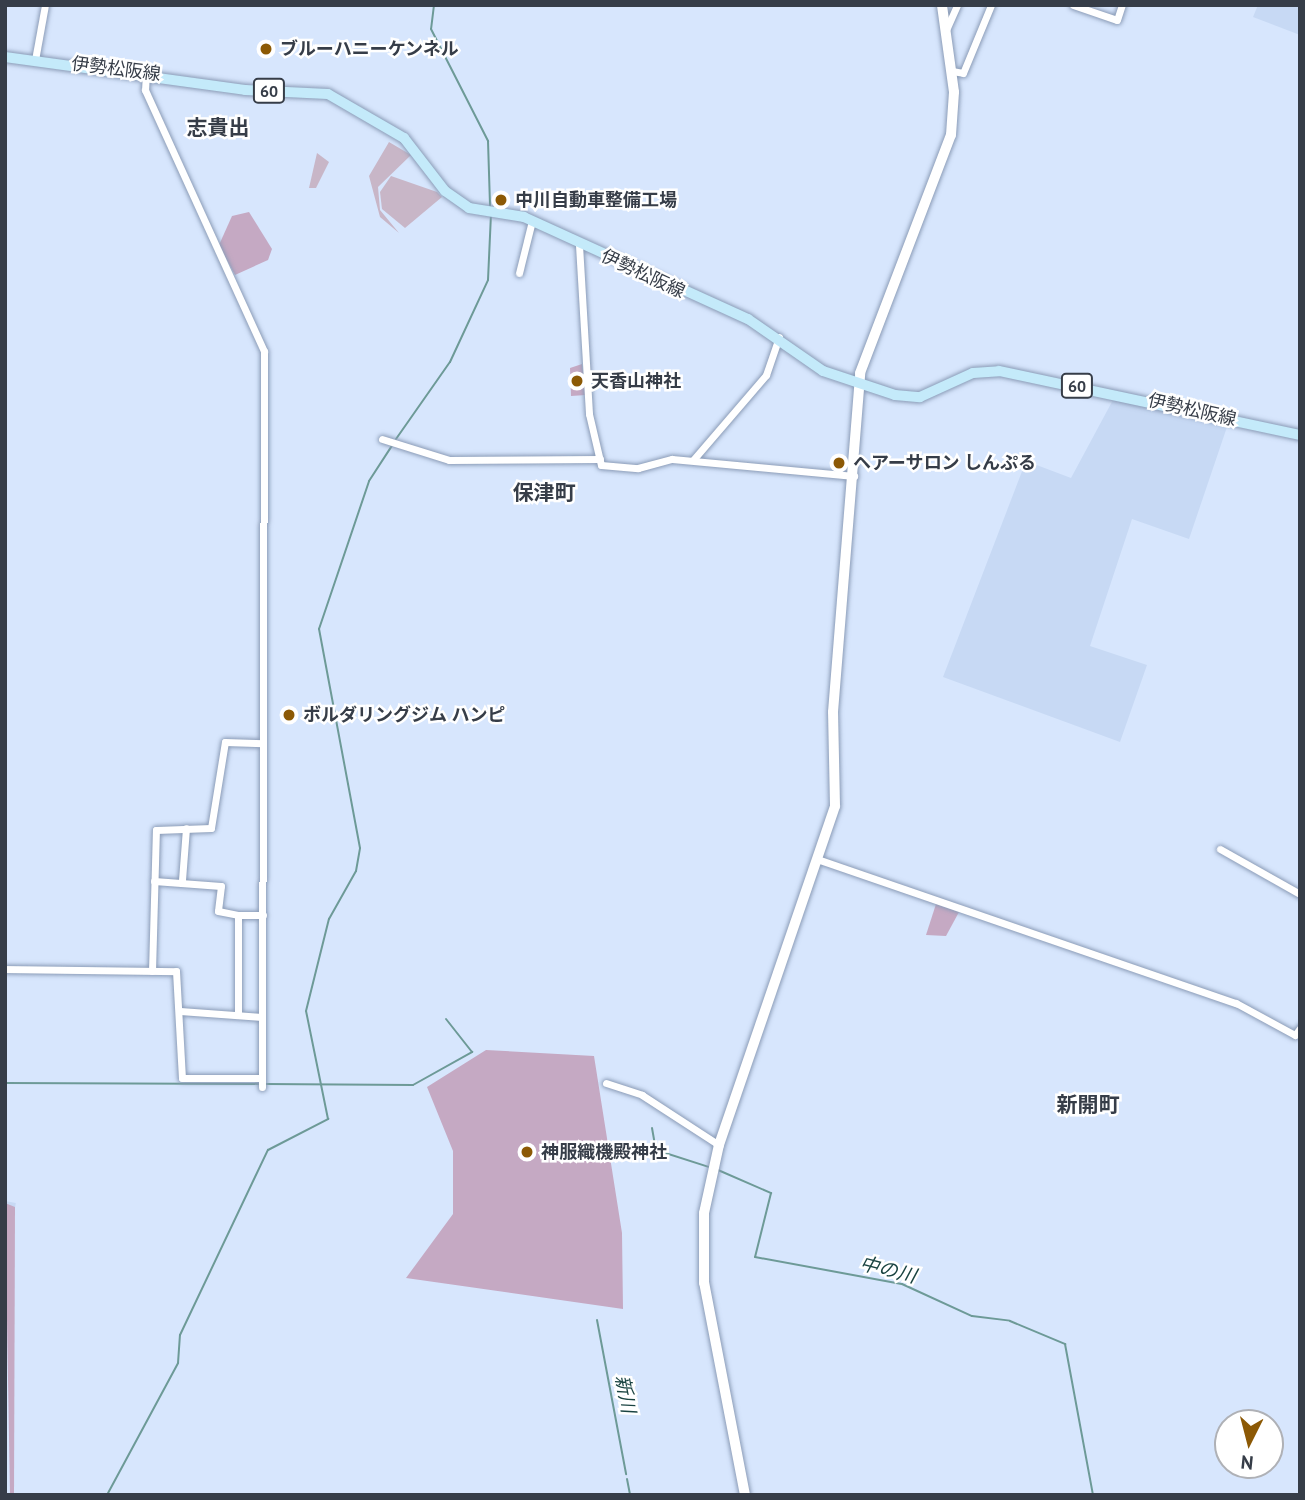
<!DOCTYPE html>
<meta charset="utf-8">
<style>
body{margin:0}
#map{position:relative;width:1305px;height:1500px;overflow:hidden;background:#d7e6fd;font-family:"PT Sans","Noto Sans JP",sans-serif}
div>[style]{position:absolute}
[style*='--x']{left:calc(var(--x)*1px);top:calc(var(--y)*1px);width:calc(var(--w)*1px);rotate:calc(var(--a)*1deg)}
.built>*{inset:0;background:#c7d9f4;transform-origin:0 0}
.green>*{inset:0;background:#c8b6c7}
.forest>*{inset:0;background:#c5a9c3}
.stream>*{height:2px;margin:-1px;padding:0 1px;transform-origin:1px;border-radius:1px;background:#6d9a97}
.roads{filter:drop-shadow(0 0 2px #8b9cb7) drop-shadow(0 0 2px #8b9cb7)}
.street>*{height:7px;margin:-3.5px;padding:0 3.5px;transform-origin:3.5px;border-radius:3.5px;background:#fff}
.secondary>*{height:10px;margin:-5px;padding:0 5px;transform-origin:5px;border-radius:5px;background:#fff}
.primary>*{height:10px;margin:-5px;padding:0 5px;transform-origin:5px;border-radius:5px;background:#c4eafa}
.dots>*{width:19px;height:19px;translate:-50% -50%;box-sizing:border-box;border:4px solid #fff;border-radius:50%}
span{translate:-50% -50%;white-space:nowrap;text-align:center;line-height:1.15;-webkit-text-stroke:5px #fff;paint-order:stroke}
.shield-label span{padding:2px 5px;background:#fff;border:2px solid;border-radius:5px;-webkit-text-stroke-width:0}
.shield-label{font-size:16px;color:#363d48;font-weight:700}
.poi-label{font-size:18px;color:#363d48;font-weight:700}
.left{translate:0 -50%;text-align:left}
.street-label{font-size:18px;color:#363d48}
.water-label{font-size:19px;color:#194341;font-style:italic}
.quarter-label{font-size:21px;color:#363d48;font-weight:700}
.frame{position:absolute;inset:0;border:7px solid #363d48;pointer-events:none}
.north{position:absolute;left:1214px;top:1409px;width:70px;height:70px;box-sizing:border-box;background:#fff;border:2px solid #afb1b6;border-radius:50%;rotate:186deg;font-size:19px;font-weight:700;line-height:28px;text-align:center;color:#363d48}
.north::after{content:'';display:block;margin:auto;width:24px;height:32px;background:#8c5905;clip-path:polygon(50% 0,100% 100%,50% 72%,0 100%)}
</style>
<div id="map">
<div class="built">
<i style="clip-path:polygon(1258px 5px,1300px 5px,1300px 35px,1253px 17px)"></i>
<i style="clip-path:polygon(1114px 398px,1228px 424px,1189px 539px,1132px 519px,1090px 646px,1147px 665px,1120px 742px,943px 677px,1026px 461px,1071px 478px)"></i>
<i style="left:5px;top:1201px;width:11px;height:294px;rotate:10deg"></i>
</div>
<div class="green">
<i style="clip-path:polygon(389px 142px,411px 155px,378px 187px,380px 210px,399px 233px,380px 217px,369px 176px)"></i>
<i style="clip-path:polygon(317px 153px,329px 162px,316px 188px,309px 188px)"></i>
<i style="clip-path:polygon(391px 176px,437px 192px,442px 197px,405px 228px,382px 209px,380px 192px)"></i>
</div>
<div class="forest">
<i style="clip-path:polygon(249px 212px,272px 249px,268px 260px,235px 275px,219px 245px,232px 216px)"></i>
<i style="clip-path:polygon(582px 364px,586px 395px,571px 396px,570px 368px)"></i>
<i style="clip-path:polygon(936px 904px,959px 912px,946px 936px,926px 935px)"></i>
<i style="clip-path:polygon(486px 1050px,594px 1056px,622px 1233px,623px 1309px,406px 1278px,453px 1214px,453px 1151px,427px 1087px)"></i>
<i style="clip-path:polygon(5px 1203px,15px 1207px,14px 1495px,10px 1495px)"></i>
</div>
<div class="stream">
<i style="--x:434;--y:5;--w:24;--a:97"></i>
<i style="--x:431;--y:29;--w:126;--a:63"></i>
<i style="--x:488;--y:141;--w:65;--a:88.2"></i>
<i style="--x:396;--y:439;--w:94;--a:-55"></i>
<i style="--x:450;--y:362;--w:90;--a:-65.1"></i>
<i style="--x:488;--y:280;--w:65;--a:-87.4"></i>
<i style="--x:5;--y:1083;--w:255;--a:0.2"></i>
<i style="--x:265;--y:1084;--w:148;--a:0.4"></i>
<i style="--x:413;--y:1085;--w:68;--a:-29.2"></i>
<i style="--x:472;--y:1052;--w:42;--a:-128.2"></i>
<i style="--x:652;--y:1128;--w:22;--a:80"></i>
<i style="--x:656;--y:1150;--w:56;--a:17.8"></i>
<i style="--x:718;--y:1170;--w:58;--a:23.5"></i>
<i style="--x:771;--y:1193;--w:66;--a:104"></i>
<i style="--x:755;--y:1257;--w:149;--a:10.4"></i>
<i style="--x:902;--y:1284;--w:77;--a:24.6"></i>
<i style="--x:972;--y:1316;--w:38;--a:7"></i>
<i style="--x:1010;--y:1321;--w:60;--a:22.7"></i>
<i style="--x:1065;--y:1344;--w:154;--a:79.5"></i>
<i style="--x:597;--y:1320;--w:157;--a:79.3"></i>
<i style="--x:627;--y:1479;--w:16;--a:79"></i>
<i style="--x:107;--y:1495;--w:150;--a:-61.7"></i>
<i style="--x:178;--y:1363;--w:28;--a:-86"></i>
<i style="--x:180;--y:1335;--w:205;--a:-64.6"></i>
<i style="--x:268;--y:1150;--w:68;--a:-27.3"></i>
<i style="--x:328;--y:1119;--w:110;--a:-101.5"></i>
<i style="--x:306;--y:1011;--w:95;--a:-76"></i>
<i style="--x:329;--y:919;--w:55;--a:-60.6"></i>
<i style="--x:356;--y:871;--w:23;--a:-80"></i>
<i style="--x:360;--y:848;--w:223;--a:-100.6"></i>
<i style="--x:319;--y:629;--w:156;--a:-71.3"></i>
<i style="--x:369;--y:481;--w:44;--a:-57"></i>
</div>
<div class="roads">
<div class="street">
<i style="--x:1073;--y:5;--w:46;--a:18.8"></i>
<i style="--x:1117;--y:20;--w:16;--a:-72"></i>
<i style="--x:946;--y:30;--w:27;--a:-66"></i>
<i style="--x:35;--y:60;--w:56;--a:-79.7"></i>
<i style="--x:952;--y:71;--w:11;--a:10"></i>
<i style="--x:963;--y:73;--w:74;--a:-67.6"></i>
<i style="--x:146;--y:72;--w:18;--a:93"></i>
<i style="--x:145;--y:90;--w:287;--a:65.5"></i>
<i style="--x:264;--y:351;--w:736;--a:90.16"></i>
<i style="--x:579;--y:245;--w:169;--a:86.6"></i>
<i style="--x:589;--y:414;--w:52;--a:76.8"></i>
<i style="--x:601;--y:465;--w:37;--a:5"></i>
<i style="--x:638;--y:468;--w:35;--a:-15"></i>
<i style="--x:672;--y:459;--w:183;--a:5.3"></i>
<i style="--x:519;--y:273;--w:54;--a:-76"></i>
<i style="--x:382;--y:439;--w:70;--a:17.4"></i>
<i style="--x:449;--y:460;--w:151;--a:-0.4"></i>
<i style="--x:693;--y:460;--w:112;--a:-49.3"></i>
<i style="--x:766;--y:375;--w:40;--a:-71.1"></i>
<i style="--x:1220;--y:849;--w:92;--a:29.4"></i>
<i style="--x:817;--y:859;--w:443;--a:19"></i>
<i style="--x:1236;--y:1003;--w:67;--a:28.5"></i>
<i style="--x:1295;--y:1035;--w:9;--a:-54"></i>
<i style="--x:182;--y:880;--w:52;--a:-85.6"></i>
<i style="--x:154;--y:881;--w:67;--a:4.3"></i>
<i style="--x:221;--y:886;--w:25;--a:97"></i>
<i style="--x:218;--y:911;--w:20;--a:11"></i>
<i style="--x:5;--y:969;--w:171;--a:0.7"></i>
<i style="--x:176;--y:971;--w:107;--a:86.8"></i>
<i style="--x:182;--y:1078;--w:80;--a:0"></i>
<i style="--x:152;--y:971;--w:141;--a:-88.4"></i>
<i style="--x:156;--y:830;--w:55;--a:-2.1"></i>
<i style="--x:211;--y:828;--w:87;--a:-80.8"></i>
<i style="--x:225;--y:742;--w:38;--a:2"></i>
<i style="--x:180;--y:1011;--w:82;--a:4.2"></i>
<i style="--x:238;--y:1015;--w:100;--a:-90"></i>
<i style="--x:238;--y:915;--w:25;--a:0"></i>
<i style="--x:606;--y:1083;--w:38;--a:18"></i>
<i style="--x:642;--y:1095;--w:92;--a:33"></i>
</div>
<div class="secondary">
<i style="--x:745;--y:1495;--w:216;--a:-100.9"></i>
<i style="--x:704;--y:1283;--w:70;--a:-90"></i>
<i style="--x:704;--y:1213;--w:70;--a:-77.6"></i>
<i style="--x:719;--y:1145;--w:358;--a:-71.1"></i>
<i style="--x:835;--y:806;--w:94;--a:-91.2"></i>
<i style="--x:833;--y:712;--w:340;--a:-85.4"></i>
<i style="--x:860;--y:373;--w:255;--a:-69.1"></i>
<i style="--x:951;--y:135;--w:43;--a:-86"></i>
<i style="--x:954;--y:92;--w:88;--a:-97.9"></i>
</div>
<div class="primary">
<i style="--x:5;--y:57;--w:242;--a:7.8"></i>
<i style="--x:245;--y:90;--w:83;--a:2.8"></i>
<i style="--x:328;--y:94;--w:88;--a:30.1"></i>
<i style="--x:404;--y:138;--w:67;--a:52.3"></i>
<i style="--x:445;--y:191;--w:29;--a:35"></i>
<i style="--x:469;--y:208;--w:56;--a:9.3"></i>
<i style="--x:524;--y:217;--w:246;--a:24.5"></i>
<i style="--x:748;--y:319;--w:91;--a:34.7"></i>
<i style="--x:823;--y:371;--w:76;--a:18.4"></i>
<i style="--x:895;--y:395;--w:25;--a:5"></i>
<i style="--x:920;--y:397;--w:58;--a:-24.4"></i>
<i style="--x:973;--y:373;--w:26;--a:-4"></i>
<i style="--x:999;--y:371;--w:308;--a:12"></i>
</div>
</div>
<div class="dots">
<i style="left:266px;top:49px;background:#8c5905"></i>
<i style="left:501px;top:200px;background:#8c5905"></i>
<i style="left:577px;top:381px;background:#8c5905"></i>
<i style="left:839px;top:463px;background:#8c5905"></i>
<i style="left:289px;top:715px;background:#8c5905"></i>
<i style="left:527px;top:1152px;background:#8c5905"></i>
</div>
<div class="shield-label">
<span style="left:269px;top:91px">60</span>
<span style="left:1077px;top:386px">60</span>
</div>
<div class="poi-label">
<span class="left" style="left:280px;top:49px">ブルーハニーケンネル</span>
<span class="left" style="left:515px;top:200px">中川自動車整備工場</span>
<span class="left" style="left:591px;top:381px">天香山神社</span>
<span class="left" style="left:853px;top:463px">ヘアーサロン しんぷる</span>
<span class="left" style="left:303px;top:715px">ボルダリングジム ハンピ</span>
<span class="left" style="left:541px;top:1152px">神服織機殿神社</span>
</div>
<div class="street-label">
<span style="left:116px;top:69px;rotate:7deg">伊勢松阪線</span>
<span style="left:643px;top:274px;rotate:25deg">伊勢松阪線</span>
<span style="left:1192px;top:410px;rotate:13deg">伊勢松阪線</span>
</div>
<div class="water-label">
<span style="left:888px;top:1270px;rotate:14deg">中の川</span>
<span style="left:625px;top:1394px;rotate:79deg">新川</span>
</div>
<div class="quarter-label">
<span style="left:218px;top:128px">志貴出</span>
<span style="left:544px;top:493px">保津町</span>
<span style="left:1088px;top:1105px">新開町</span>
</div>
<div class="frame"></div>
<div class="north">N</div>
</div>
